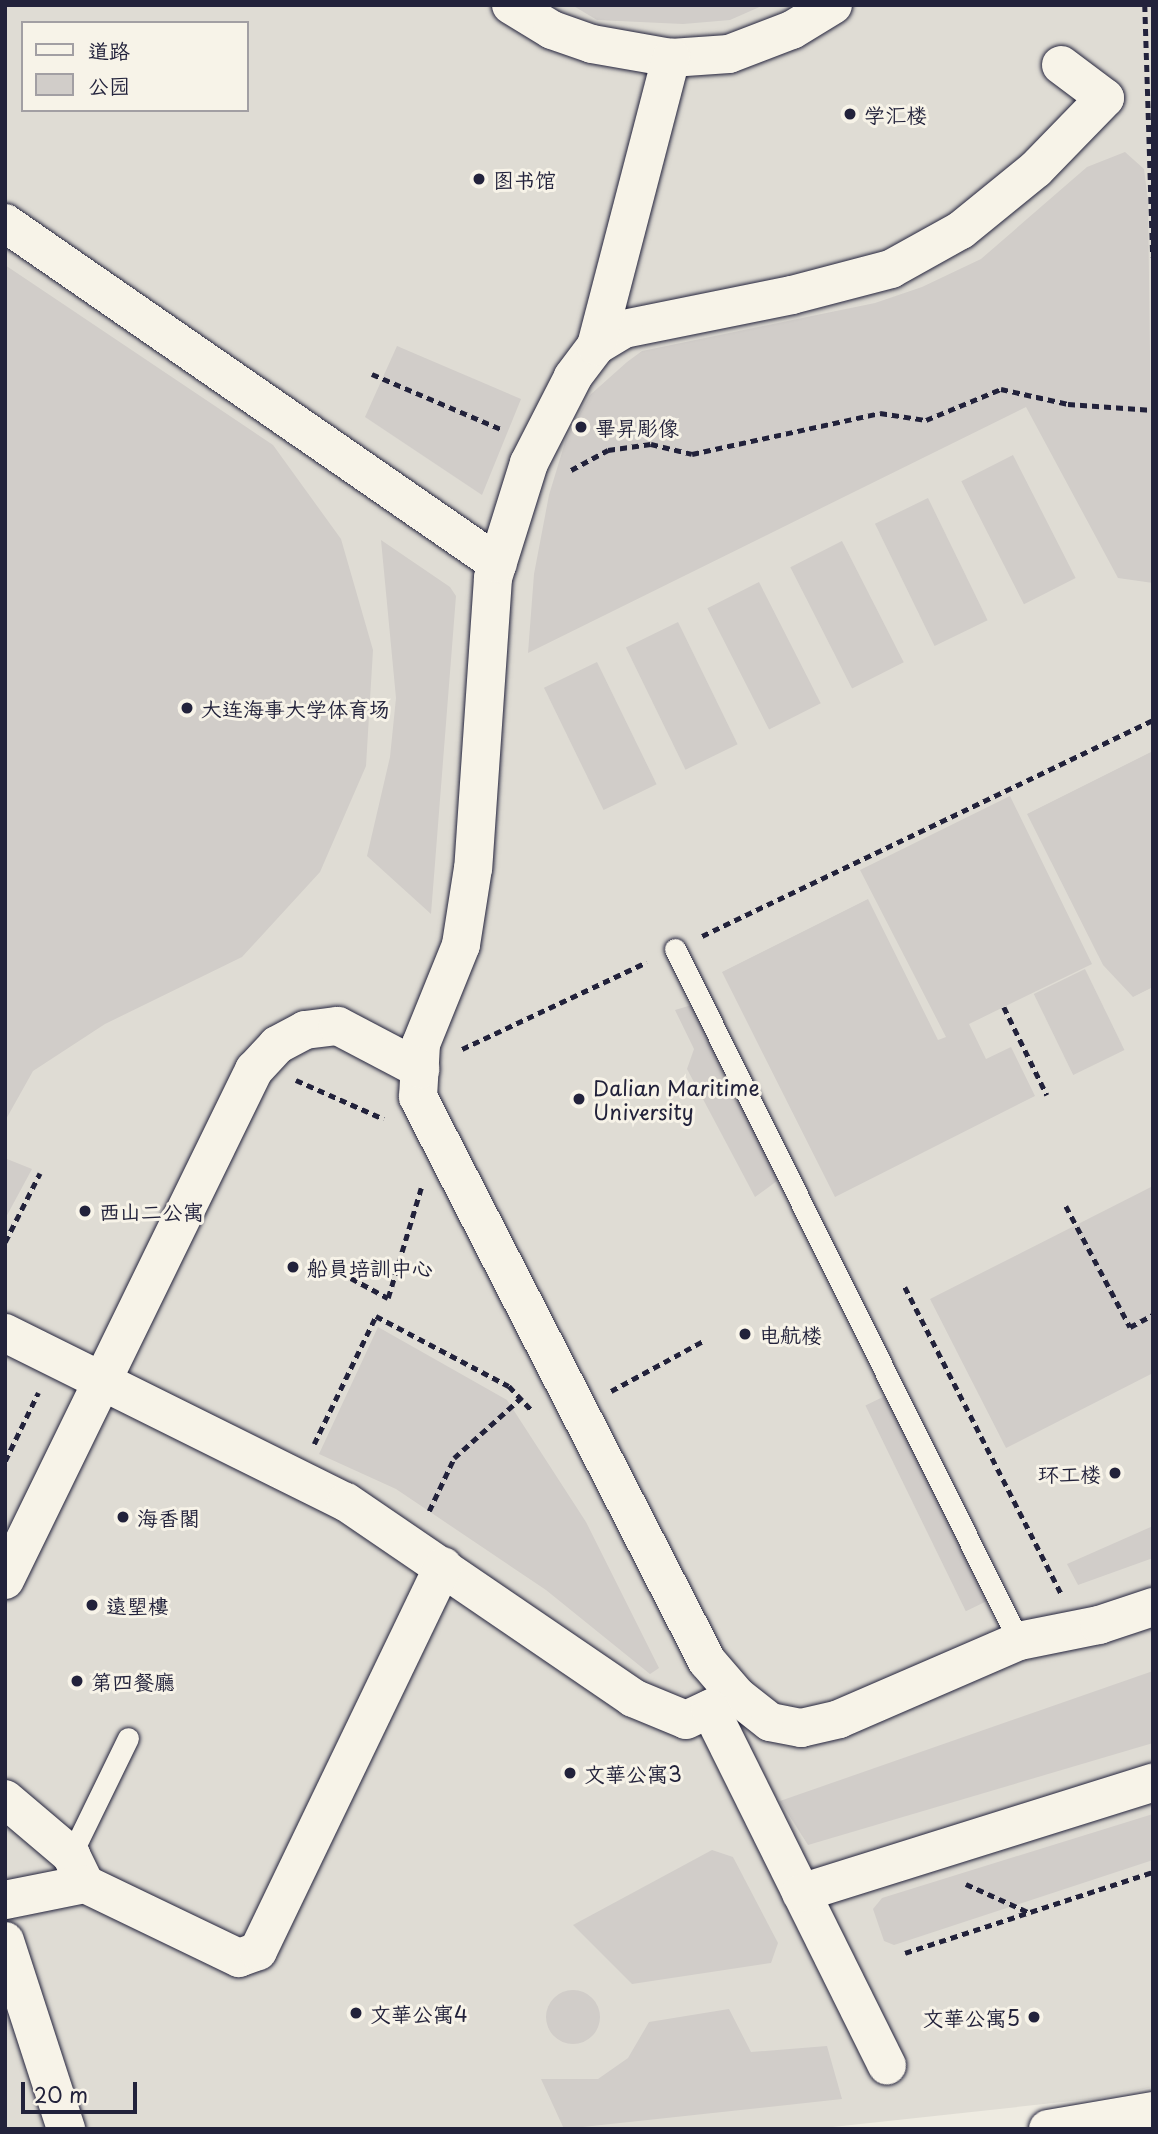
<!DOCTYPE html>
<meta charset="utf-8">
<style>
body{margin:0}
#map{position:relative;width:1158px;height:2134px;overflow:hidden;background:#eeebe1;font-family:"Playpen Sans","LXGW WenKai TC",sans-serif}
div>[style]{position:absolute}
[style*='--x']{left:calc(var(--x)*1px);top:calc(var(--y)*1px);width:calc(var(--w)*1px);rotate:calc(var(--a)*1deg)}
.built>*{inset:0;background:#dfdcd4}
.green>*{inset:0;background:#d1cdc9;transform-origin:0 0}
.round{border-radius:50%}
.path>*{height:4.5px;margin-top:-2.25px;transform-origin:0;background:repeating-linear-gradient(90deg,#22223b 0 7px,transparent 0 12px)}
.roads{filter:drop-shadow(0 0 2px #22223b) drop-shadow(0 0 2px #22223b)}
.lane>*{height:21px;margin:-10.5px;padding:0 10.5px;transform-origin:10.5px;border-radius:10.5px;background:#f7f3e8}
.street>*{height:38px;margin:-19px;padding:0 19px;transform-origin:19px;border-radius:19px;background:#f7f3e8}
.secondary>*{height:38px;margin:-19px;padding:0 19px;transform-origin:19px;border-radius:19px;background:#f7f3e8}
.dots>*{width:19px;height:19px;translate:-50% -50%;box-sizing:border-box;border:4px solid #f7f3e8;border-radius:50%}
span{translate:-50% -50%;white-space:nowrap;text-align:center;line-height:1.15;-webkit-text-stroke:6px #f7f3e8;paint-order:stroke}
.poi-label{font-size:21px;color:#22223b}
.left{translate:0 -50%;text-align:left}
.right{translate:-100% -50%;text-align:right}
.frame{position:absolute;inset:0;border:7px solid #22223b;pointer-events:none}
.legend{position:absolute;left:21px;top:21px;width:228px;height:91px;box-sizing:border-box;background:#f7f3e8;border:2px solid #a29fa3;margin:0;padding:9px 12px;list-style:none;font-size:21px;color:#22223b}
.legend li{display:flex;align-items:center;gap:14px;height:35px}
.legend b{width:35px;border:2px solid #a29fa3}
.scale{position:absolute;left:21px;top:2082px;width:116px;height:32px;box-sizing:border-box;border:4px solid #22223b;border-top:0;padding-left:9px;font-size:21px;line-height:24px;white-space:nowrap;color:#22223b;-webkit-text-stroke:5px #f7f3e8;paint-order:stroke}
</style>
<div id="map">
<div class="built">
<i style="clip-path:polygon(evenodd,5px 5px,1153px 5px,1153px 2087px,1100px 2098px,814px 2129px,5px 2129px,5px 5px,23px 23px,247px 23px,247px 110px,23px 110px,23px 23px)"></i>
</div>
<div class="green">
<i style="clip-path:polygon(572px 5px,764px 5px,730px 20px,683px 24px,597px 20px)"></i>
<i style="clip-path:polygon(1125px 152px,1144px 169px,1148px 200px,1153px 583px,1118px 578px,1026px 407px,528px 653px,534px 574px,549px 495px,566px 439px,590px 395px,627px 362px,642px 351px,875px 303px,922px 287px,981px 259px,1087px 167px)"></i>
<i style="clip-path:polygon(5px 265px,273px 445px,341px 539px,373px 650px,366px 766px,320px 872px,242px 957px,105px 1024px,33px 1071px,5px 1121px)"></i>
<i style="clip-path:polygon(397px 346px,521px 399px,482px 495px,365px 417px)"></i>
<i style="left:1013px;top:455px;width:138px;height:58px;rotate:63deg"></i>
<i style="left:928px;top:498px;width:136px;height:59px;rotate:64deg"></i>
<i style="clip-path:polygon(381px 540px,450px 587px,456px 596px,431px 914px,367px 856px,390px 757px,396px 698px)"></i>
<i style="left:842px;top:541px;width:136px;height:58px;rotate:63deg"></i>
<i style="left:759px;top:582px;width:136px;height:58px;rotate:63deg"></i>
<i style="left:678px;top:622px;width:136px;height:58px;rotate:64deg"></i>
<i style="left:597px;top:662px;width:136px;height:59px;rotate:64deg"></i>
<i style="clip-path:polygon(1153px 751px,1153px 987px,1133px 997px,1103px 965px,1027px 814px)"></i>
<i style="clip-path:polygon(1010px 796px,1092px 964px,969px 1024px,986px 1059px,1011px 1047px,1035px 1096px,835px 1197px,722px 972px,868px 899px,938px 1040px,946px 1037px,860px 870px)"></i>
<i style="left:1085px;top:969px;width:90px;height:57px;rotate:64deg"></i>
<i style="clip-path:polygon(695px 1004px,781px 1178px,755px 1197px,687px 1069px,694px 1049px,675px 1010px)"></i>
<i style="clip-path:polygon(7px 1159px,32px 1169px,5px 1219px,5px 1160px)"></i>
<i style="clip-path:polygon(1153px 1186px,1153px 1373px,1006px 1448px,930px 1299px)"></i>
<i style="clip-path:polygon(378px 1327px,507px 1400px,586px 1522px,659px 1668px,650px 1674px,546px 1590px,396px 1489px,319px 1454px)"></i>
<i style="left:887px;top:1395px;width:229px;height:24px;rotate:64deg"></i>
<i style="clip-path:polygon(1153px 1526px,1153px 1558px,1078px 1585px,1067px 1564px)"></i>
<i style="clip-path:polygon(1153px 1671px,1153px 1743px,808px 1845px,780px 1801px)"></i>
<i style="clip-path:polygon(1153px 1814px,1153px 1860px,894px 1945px,884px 1941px,873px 1909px,882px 1898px)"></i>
<i style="clip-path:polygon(712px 1850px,733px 1857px,778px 1943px,771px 1963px,632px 1984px,573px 1925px)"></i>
<i class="round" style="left:546px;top:1990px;width:54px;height:54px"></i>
<i style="clip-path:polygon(729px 2009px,751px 2052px,827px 2046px,842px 2099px,564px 2129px,541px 2079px,598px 2079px,628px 2058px,649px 2022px)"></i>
</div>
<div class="path">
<i style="--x:1145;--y:5;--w:252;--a:88.2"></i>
<i style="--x:372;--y:374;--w:142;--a:23.1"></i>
<i style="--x:571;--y:470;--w:42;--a:-28.4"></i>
<i style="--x:608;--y:450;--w:43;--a:-7.9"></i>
<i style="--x:651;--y:444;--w:42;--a:13.7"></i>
<i style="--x:692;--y:454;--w:192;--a:-12.3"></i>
<i style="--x:880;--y:413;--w:47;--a:8.7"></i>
<i style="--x:926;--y:420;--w:81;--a:-22.5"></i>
<i style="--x:1001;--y:389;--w:69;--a:12.6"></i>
<i style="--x:1068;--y:404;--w:85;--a:4"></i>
<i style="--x:702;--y:936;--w:500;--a:-25.59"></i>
<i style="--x:1004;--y:1007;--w:98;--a:64"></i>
<i style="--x:462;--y:1049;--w:204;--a:-25.2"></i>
<i style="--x:296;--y:1080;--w:96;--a:23.9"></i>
<i style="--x:1066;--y:1206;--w:137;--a:62.1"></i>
<i style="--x:1130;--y:1327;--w:26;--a:-28"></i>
<i style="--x:5;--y:1242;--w:77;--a:-63.1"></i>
<i style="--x:351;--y:1278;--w:42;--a:28.4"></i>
<i style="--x:388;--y:1298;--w:115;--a:-73.3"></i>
<i style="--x:905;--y:1287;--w:346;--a:63"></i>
<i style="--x:611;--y:1391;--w:105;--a:-28.5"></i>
<i style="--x:314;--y:1444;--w:142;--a:-64.2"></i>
<i style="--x:376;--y:1316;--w:150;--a:27.8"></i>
<i style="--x:509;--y:1386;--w:34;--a:47"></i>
<i style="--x:5;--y:1461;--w:76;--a:-64.1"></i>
<i style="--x:429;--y:1511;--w:59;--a:-64.7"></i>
<i style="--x:454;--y:1458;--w:91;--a:-41.9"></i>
<i style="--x:966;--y:1884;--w:68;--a:24.3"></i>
<i style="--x:905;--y:1953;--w:261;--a:-18.1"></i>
</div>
<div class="roads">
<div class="lane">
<i style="--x:675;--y:949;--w:773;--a:63.57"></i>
<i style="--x:71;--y:1855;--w:130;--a:-64"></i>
</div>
<div class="street">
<i style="--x:511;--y:5;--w:48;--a:31.4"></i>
<i style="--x:552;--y:30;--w:42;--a:19.3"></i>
<i style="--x:592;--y:44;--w:80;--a:10"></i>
<i style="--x:671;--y:58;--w:58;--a:-3.9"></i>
<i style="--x:729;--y:54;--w:67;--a:-20.9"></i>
<i style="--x:792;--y:30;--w:48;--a:-31.4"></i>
<i style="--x:1061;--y:65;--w:55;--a:36.9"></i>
<i style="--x:1105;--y:98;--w:99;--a:134.2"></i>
<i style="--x:1036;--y:169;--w:97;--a:140.9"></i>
<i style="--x:961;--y:230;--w:80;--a:150.9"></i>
<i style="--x:891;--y:269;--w:102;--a:165.3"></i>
<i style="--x:792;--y:295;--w:171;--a:168.6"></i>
<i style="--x:624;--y:329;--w:33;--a:149"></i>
<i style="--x:596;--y:346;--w:39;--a:127"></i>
<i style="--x:573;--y:377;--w:97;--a:117.1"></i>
<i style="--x:529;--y:463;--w:121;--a:107.4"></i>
<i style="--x:493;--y:578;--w:291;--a:93.9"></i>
<i style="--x:473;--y:868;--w:78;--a:98.9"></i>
<i style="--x:461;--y:945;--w:107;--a:112"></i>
<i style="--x:421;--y:1044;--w:53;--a:93.2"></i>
<i style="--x:418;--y:1097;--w:634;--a:62.87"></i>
<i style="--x:707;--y:1661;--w:46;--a:49.4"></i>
<i style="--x:737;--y:1696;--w:42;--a:38.2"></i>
<i style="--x:770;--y:1722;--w:32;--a:11"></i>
<i style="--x:801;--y:1728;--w:39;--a:-13"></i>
<i style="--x:839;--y:1719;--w:196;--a:-23.4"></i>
<i style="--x:1019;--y:1641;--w:82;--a:-11.3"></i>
<i style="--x:1099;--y:1625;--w:57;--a:-18.4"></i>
<i style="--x:5;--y:223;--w:599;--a:34.67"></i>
<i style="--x:596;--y:346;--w:298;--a:-75.4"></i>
<i style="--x:5;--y:1333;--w:381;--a:26.4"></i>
<i style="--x:346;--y:1502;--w:348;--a:34.3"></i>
<i style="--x:633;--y:1698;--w:57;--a:22.5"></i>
<i style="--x:686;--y:1720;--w:56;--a:-25.2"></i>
<i style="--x:5;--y:1580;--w:568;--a:-63.98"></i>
<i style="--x:254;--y:1070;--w:34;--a:-47"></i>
<i style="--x:277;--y:1045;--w:32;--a:-28"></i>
<i style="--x:305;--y:1030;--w:33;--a:-7"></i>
<i style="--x:338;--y:1026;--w:93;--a:27.7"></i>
<i style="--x:710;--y:1709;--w:398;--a:63.6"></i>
<i style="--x:5;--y:1799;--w:87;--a:40.3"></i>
<i style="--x:71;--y:1855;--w:32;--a:64"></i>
<i style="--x:85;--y:1884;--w:171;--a:25.7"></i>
<i style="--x:239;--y:1958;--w:20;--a:-20"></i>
<i style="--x:258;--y:1951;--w:427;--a:-64.3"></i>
<i style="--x:801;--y:1893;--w:369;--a:-17.4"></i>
<i style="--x:5;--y:1900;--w:82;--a:-11.3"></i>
<i style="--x:5;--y:1941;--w:198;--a:72"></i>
</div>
<div class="secondary">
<i style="--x:1048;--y:2129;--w:107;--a:-9.7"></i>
</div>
</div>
<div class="dots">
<i style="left:850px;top:114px;background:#22223b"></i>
<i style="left:479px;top:179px;background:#22223b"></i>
<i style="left:581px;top:427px;background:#22223b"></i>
<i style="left:187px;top:708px;background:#22223b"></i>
<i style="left:579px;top:1099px;background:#22223b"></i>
<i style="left:85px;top:1211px;background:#22223b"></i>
<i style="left:293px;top:1267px;background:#22223b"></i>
<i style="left:745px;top:1334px;background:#22223b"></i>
<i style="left:1115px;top:1473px;background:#22223b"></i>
<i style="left:123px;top:1517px;background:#22223b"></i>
<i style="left:92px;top:1605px;background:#22223b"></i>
<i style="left:77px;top:1681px;background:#22223b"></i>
<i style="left:570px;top:1773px;background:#22223b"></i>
<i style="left:356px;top:2013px;background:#22223b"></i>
<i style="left:1034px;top:2017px;background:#22223b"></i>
</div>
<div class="poi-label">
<span class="left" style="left:864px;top:114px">学汇楼</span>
<span class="left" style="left:493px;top:179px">图书馆</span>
<span class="left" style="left:595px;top:427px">畢昇彫像</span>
<span class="left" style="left:201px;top:708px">大连海事大学体育场</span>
<span class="left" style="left:593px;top:1099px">Dalian Maritime<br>University</span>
<span class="left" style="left:99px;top:1211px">西山二公寓</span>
<span class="left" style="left:307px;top:1267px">船員培訓中心</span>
<span class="left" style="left:759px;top:1334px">电航楼</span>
<span class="right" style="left:1101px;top:1473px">环工楼</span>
<span class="left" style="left:137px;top:1517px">海香閣</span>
<span class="left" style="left:106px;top:1605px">遠朢樓</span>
<span class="left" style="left:91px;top:1681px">第四餐廳</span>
<span class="left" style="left:584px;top:1773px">文華公寓3</span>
<span class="left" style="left:370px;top:2013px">文華公寓4</span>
<span class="right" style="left:1020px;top:2017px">文華公寓5</span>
</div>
<div class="frame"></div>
<ul class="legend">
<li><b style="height:9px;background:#f7f3e8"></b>道路</li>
<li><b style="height:19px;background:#d1cdc9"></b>公园</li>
</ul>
<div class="scale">20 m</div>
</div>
